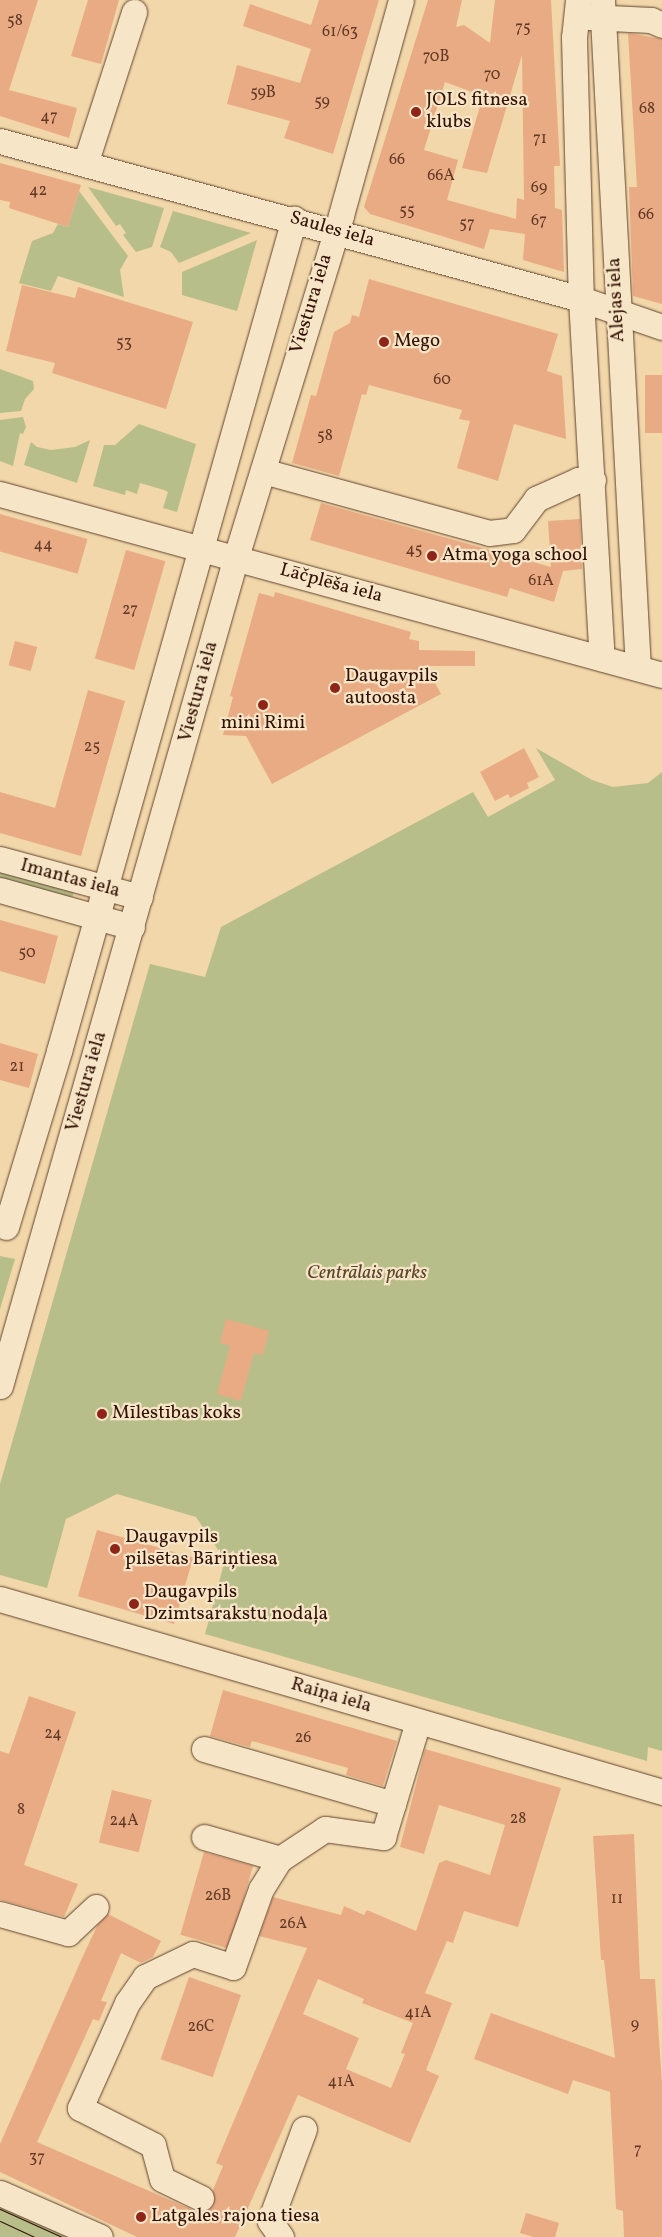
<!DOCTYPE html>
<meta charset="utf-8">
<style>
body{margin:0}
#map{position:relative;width:662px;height:2237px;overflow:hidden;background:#f1d7a9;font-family:Vollkorn,serif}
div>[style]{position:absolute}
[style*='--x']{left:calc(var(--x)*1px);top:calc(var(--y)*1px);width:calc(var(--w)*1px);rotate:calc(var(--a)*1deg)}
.green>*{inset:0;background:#b8be89;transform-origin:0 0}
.building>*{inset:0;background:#e9ab84;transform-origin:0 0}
.roads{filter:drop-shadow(0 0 1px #62432e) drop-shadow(0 0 1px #62432e)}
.minor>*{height:25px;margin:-12.5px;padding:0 12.5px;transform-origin:12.5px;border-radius:12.5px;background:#f6e5c7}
.tram>*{height:1px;margin:-0.5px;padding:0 0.5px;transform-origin:0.5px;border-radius:0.5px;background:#331205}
.dots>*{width:14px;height:14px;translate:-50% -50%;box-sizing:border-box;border:2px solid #f6e5c7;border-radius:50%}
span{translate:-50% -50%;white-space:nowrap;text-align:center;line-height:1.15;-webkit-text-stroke:4.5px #f6e5c7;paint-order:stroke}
.number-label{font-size:16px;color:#603825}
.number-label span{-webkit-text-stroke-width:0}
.poi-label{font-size:19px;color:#331205}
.left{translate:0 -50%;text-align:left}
.street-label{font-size:19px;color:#331205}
.park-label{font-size:19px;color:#5b462d;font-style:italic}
</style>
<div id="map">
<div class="green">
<i style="clip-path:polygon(88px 187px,164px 208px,152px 247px,136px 252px,123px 235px,126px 233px,120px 224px,116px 226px)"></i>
<i style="clip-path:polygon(79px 191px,128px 256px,120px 270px,124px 297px,58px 276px,51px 291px,19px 283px,32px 241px,53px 233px,58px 224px,68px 227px)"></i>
<i style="clip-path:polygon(173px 211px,251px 233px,179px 263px,171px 252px,160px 247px)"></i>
<i style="clip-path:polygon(257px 240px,237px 311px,182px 295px,182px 272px)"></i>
<i style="clip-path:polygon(0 369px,33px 381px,34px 389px,25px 399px,21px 411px,0 413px)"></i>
<i style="clip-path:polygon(23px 417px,26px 427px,23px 434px,20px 433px,13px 466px,0 461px,0 420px)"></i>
<i style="clip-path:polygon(139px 424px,196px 444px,177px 512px,163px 508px,168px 492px,164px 490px,140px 483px,137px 494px,126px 490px,125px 495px,93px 486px,104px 445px,115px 445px)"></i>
<i style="clip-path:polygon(90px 440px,77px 483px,24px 465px,31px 442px,37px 447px,51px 450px,75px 447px)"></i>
<i style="clip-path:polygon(536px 748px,592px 780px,613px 787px,648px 783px,662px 772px,662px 1751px,648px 1747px,647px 1761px,205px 1634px,225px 1560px,196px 1517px,117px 1494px,66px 1519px,47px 1588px,0 1575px,0 1484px,150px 964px,205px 977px,221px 927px,473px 792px,488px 817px,555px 780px)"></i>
<i style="left:0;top:870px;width:77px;height:8px;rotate:15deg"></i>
<i style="clip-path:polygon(0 1256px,15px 1259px,0 1309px)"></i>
<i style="clip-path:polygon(0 2203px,76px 2237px,0 2237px)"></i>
</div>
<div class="building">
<i style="clip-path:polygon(0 0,38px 0,9px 90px,77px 108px,69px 138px,0 116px)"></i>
<i style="clip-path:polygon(88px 0,119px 0,101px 64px,71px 56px)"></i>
<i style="clip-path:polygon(319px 0,379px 0,333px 154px,284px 138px,290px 121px,227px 104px,237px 65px,300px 83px,311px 49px,243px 26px,250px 4px,311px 25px)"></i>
<i style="clip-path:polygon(evenodd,428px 0,462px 0,456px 27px,464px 25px,490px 43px,495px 0,551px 0,560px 166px,554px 166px,555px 208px,562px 210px,564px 272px,523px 260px,525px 234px,490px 229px,484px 249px,370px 214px,364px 207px,428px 0,522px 55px,524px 200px,517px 198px,516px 219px,447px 200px,458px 160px,424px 150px,445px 82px,483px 96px,462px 168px,487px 173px,522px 55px)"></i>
<i style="clip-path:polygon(628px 33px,662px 39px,662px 304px,633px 296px,629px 187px,637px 187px)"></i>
<i style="clip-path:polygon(0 163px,81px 185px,68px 227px,9px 208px,10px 202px,0 200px)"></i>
<i style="clip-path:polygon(369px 279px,558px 334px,547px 371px,562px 376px,566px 439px,514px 424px,498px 481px,457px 468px,470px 421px,459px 419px,462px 410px,369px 385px,366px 395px,362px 394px,339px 476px,292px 463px,311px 395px,316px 396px,334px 332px,350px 323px,352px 315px,359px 317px)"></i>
<i style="clip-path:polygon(22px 285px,75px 298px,78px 287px,193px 322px,166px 409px,52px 373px,55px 363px,6px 351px)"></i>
<i style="left:645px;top:375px;width:17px;height:58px"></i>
<i style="clip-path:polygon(321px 503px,551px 567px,548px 521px,580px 519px,582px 569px,563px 571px,554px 602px,510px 588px,507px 597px,310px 540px)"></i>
<i style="left:0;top:514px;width:91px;height:36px;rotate:16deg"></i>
<i style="left:126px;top:550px;width:41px;height:113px;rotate:16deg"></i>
<i style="clip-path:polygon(275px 592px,411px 632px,409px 639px,419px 641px,419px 650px,475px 651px,475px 666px,426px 666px,441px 694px,272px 784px,246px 736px,223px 735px,233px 697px,230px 696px,259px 593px,274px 597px)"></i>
<i style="left:15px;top:641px;width:23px;height:25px;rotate:15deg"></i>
<i style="clip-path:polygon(88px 690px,125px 701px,81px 856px,0 833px,0 792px,55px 808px)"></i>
<i style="clip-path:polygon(524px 748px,539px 777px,527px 783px,529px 788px,510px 798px,508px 794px,495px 801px,480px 772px)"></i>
<i style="clip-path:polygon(0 920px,58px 936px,45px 984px,0 971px)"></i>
<i style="clip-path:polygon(0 1043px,38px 1054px,29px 1088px,0 1080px)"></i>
<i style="clip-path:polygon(226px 1319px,269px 1331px,263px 1355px,254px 1353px,241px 1401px,217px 1394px,230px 1346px,220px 1343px)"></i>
<i style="left:97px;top:1530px;width:100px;height:69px;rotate:16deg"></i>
<i style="clip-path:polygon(223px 1690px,397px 1741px,383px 1786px,346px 1775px,348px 1768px,252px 1741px,250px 1747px,210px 1736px)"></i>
<i style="clip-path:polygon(29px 1696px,76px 1712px,24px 1865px,78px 1884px,64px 1917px,0 1900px,0 1751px,9px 1754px)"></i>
<i style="clip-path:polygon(evenodd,425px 1749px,561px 1788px,518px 1927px,464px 1911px,453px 1943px,447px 1941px,425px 1993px,452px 2003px,426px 2070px,439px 2076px,410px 2143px,298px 2095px,235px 2237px,137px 2237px,0 2172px,0 2144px,83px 1956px,98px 1924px,108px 1914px,161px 1941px,153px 1957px,141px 1963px,121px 1953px,101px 2001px,107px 2002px,99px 2021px,93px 2019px,37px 2142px,202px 2214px,209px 2210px,214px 2204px,213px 2190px,223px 2166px,216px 2163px,307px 1948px,259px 1936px,273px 1897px,341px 1915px,344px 1906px,364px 1915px,367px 1910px,416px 1931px,439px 1863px,446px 1860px,490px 1875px,505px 1825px,439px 1805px,424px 1854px,400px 1847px,425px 1749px,318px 1979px,364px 1999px,362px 2003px,413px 2023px,401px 2053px,405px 2054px,391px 2088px,346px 2069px,359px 2038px,303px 2014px,318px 1979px)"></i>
<i style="left:112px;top:1790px;width:41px;height:54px;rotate:14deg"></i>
<i style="clip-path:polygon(634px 1834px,640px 1979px,655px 1979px,662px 2084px,662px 2237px,624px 2237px,623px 2211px,616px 2209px,610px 2092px,573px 2080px,568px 2094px,474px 2059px,491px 2013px,615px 2058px,604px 1960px,601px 1960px,593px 1836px)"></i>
<i style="left:204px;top:1852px;width:51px;height:86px;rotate:16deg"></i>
<i style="left:189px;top:1977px;width:55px;height:87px;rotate:19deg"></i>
<i style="clip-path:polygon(526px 2213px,559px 2223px,555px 2237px,534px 2237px,520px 2233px)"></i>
</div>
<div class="roads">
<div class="minor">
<i style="--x:578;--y:0;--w:37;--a:96"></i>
<i style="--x:574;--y:37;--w:262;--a:88.5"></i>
<i style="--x:581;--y:299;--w:360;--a:86.7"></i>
<i style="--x:602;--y:0;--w:669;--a:86.92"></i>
<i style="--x:588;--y:17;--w:63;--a:2.7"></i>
<i style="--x:651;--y:20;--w:12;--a:24"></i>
<i style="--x:0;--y:141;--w:602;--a:15.21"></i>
<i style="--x:581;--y:299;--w:86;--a:19.1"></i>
<i style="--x:85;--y:164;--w:160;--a:-72.1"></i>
<i style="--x:263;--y:471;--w:234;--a:15.3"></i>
<i style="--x:489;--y:533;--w:24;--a:-7"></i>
<i style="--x:513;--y:530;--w:39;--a:-53"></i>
<i style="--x:536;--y:499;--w:46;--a:-24.3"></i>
<i style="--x:578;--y:480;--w:15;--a:0"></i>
<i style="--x:0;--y:494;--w:686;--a:15.29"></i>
<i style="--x:0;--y:859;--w:145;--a:15.2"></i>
<i style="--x:0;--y:890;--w:137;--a:15.7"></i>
<i style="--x:6;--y:1227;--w:184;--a:-73.2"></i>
<i style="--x:59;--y:1051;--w:865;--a:-74.23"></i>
<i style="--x:0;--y:1386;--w:862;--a:-74.11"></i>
<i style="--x:236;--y:557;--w:358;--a:-72.9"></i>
<i style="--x:341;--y:215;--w:223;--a:-74.4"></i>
<i style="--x:0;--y:1599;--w:690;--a:16.25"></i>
<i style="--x:204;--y:1749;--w:197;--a:16.2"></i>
<i style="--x:204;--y:1837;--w:79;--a:16.1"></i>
<i style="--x:0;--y:1914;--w:71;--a:15.6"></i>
<i style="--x:68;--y:1933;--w:38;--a:-43"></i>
<i style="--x:0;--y:2193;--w:109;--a:23.7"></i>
<i style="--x:201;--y:2198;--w:43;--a:-154"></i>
<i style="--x:162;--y:2179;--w:35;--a:-105"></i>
<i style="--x:153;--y:2145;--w:82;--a:-153.1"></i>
<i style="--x:80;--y:2108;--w:115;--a:-65.9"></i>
<i style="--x:127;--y:2003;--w:32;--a:-55"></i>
<i style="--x:145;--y:1977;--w:53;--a:-25.6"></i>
<i style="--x:193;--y:1954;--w:42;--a:18"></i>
<i style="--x:233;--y:1967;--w:83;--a:-70.3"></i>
<i style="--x:261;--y:1889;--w:36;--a:-58"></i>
<i style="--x:280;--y:1859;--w:54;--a:-33.7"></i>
<i style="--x:325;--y:1829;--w:59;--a:7.9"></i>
<i style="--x:383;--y:1837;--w:120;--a:-73.1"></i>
<i style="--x:281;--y:2237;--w:19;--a:-125"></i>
<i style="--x:270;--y:2221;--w:98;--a:-69.7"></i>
</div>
</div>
<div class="tram">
<i style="--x:0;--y:2209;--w:68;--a:24.3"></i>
<i style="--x:0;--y:2221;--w:38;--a:25"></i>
</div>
<div class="dots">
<i style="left:416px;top:112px;background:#8f2418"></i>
<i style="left:384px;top:342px;background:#8f2418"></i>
<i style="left:432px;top:556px;background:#8f2418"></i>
<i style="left:335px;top:688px;background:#8f2418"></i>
<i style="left:263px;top:705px;background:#8f2418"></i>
<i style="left:102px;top:1414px;background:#8f2418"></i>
<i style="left:115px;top:1549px;background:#8f2418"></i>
<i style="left:134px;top:1604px;background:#8f2418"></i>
<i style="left:141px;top:2217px;background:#8f2418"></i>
</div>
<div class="number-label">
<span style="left:15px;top:21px">58</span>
<span style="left:523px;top:28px">75</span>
<span style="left:340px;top:32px">61/63</span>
<span style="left:436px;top:57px">70B</span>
<span style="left:492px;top:75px">70</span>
<span style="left:263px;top:93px">59B</span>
<span style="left:322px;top:102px">59</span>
<span style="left:647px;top:109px">68</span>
<span style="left:49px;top:117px">47</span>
<span style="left:540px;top:139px">71</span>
<span style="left:397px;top:160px">66</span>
<span style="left:441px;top:176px">66A</span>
<span style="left:539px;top:188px">69</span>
<span style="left:38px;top:191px">42</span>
<span style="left:407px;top:211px">55</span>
<span style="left:646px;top:215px">66</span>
<span style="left:539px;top:221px">67</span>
<span style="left:467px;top:224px">57</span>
<span style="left:124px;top:343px">53</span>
<span style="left:442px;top:380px">60</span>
<span style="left:325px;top:436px">58</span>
<span style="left:43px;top:545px">44</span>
<span style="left:414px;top:550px">45</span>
<span style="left:541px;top:581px">61A</span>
<span style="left:130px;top:610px">27</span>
<span style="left:92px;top:747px">25</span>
<span style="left:27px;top:953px">50</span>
<span style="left:17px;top:1067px">21</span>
<span style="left:53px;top:1734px">24</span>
<span style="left:303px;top:1738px">26</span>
<span style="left:21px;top:1810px">8</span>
<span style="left:518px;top:1819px">28</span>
<span style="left:124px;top:1821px">24A</span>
<span style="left:218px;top:1896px">26B</span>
<span style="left:617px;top:1899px">11</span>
<span style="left:293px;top:1924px">26A</span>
<span style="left:418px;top:2013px">41A</span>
<span style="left:635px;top:2025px">9</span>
<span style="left:201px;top:2027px">26C</span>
<span style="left:341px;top:2082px">41A</span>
<span style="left:638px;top:2150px">7</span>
<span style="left:37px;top:2158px">37</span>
</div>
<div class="poi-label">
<span class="left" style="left:426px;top:112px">JOLS fitnesa<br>klubs</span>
<span class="left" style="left:394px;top:342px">Mego</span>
<span class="left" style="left:442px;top:556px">Atma yoga school</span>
<span class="left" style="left:345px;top:688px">Daugavpils<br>autoosta</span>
<span style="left:263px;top:724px">mini Rimi</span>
<span class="left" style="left:112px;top:1414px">Mīlestības koks</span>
<span class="left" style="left:125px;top:1549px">Daugavpils<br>pilsētas Bāriņtiesa</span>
<span class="left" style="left:144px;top:1604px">Daugavpils<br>Dzimtsarakstu nodaļa</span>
<span class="left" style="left:151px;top:2217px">Latgales rajona tiesa</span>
</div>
<div class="street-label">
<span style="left:332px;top:230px;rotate:16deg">Saules iela</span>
<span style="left:617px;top:300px;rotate:-93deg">Alejas iela</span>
<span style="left:312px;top:304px;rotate:-73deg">Viestura iela</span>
<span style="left:331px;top:584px;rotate:15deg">Lāčplēša iela</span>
<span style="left:199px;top:692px;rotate:-75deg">Viestura iela</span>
<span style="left:70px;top:879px;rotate:15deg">Imantas iela</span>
<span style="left:87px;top:1082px;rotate:-74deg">Viestura iela</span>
<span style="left:331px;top:1696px;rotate:16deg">Raiņa iela</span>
</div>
<div class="park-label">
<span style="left:367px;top:1274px">Centrālais parks</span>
</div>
</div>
